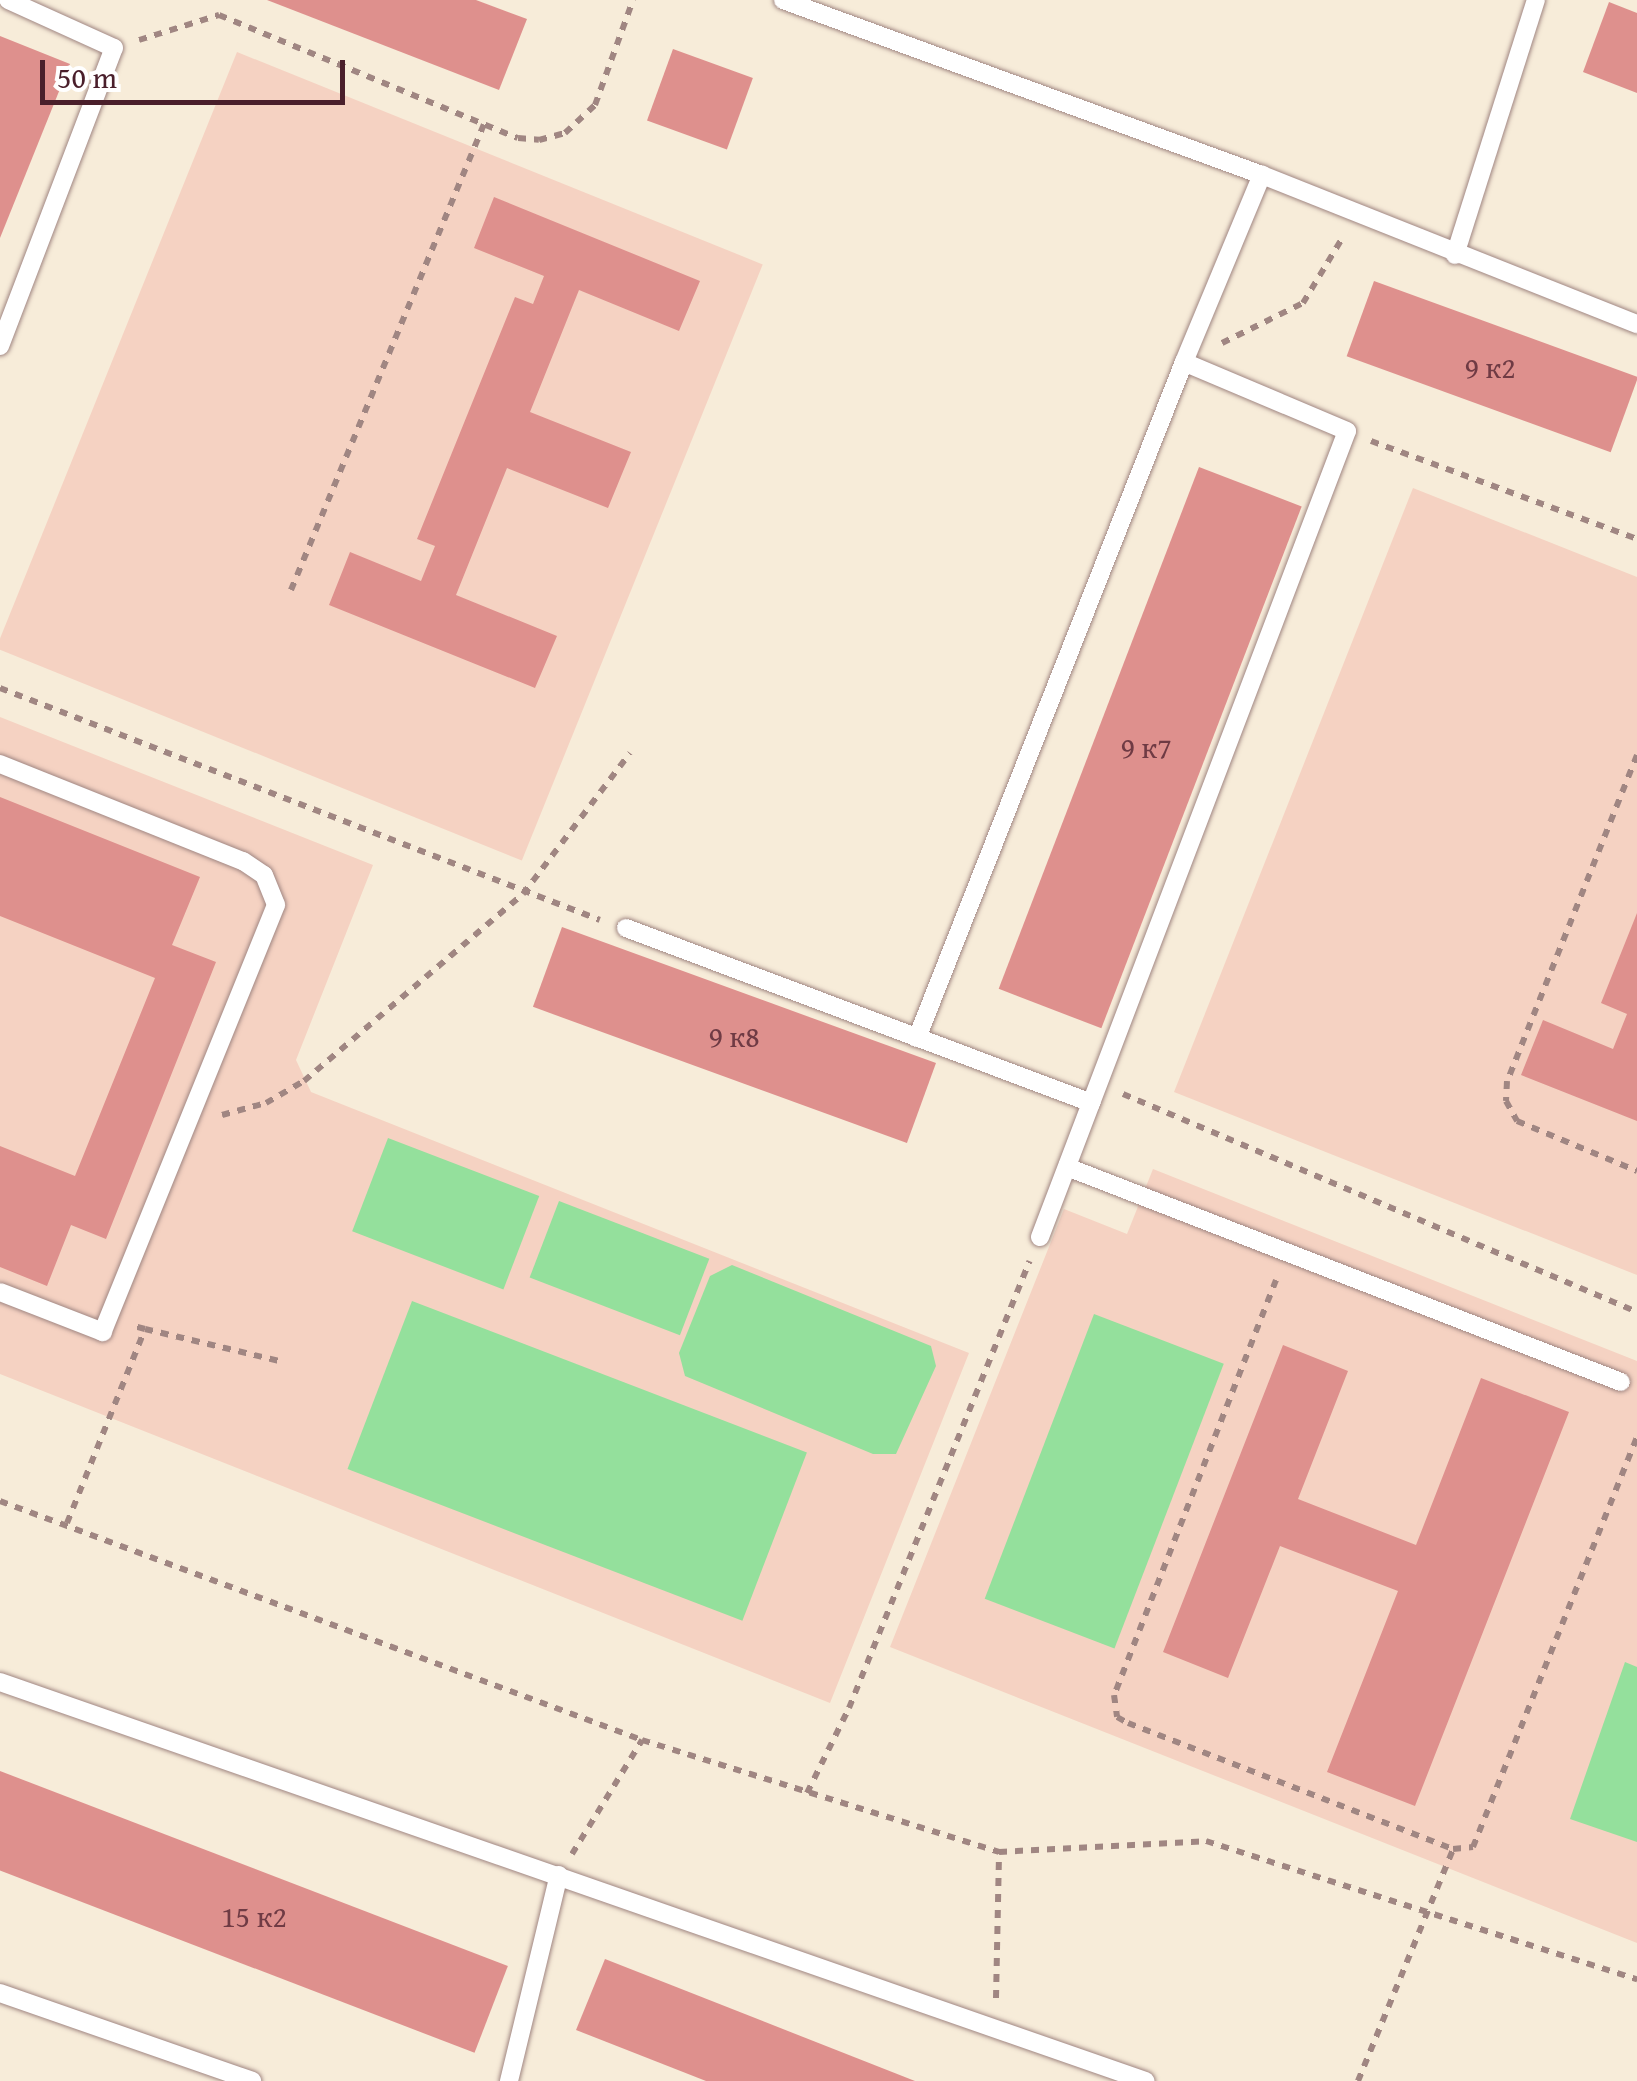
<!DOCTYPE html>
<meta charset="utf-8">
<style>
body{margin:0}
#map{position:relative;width:1637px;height:2081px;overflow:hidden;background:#f7ecd9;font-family:"Gentium Book Plus",serif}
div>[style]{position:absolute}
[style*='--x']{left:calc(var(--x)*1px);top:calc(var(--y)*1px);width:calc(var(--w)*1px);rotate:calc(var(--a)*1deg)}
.built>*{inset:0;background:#f5d2c2;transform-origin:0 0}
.green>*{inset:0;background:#94e09c;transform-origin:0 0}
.building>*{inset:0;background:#de908d;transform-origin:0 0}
.path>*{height:6px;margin-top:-3px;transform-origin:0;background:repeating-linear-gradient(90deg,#a08682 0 8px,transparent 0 16px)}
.roads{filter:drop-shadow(0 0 2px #a08682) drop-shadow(0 0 2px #a08682)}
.lane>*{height:18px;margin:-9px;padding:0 9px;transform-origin:9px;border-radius:9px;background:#fff}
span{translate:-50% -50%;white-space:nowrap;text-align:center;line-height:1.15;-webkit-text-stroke:8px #fff;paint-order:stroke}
.number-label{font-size:30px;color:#6f3b44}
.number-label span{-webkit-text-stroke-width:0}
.scale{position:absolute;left:40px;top:60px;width:305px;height:45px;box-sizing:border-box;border:5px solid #4a1f2b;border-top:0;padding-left:12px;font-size:30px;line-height:35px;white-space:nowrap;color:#4a1f2b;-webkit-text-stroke:8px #fff;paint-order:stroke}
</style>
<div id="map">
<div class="built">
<i style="left:237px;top:52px;width:567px;height:643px;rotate:22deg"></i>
<i style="clip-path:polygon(1413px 488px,1637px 577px,1637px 1275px,1174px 1092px)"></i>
<i style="clip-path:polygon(0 717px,373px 865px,296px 1060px,311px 1092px,969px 1353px,830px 1703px,0 1374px)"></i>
<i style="clip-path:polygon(1153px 1169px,1637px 1361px,1637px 1943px,890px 1647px,1064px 1209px,1127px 1234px)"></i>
</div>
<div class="green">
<i style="left:388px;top:1138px;width:162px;height:100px;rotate:21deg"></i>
<i style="left:559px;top:1201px;width:161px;height:82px;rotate:21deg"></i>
<i style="clip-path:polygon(732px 1265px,931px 1346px,936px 1366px,896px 1454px,873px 1454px,685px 1376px,679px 1353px,710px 1276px)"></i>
<i style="left:412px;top:1301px;width:423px;height:180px;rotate:21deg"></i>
<i style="left:1094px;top:1314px;width:139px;height:305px;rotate:21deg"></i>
<i style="clip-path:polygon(1625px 1662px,1637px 1667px,1637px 1842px,1570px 1819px)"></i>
</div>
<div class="building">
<i style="clip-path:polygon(267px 0,476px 0,527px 19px,499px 90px)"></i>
<i style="clip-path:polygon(1609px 2px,1637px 13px,1637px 93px,1583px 72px)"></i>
<i style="clip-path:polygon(0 36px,70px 64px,0 238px)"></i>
<i style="left:673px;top:49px;width:85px;height:76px;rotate:20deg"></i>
<i style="clip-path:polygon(494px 197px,700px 281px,679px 331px,579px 290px,530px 412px,631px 452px,608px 508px,507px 468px,456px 595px,557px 636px,535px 688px,329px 605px,350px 552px,421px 581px,435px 546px,417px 539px,515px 297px,533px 304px,544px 276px,474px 248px)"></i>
<i style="left:1374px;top:281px;width:281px;height:80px;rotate:20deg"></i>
<i style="left:1199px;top:467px;width:110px;height:559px;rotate:21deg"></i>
<i style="clip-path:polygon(0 797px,200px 877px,172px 945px,216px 962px,106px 1239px,71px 1225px,47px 1286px,0 1267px,0 1146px,75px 1176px,155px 978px,0 916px)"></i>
<i style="clip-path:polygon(1637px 913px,1637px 1121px,1521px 1075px,1543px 1020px,1613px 1049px,1627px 1014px,1601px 1003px)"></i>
<i style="left:562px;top:927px;width:398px;height:85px;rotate:20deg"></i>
<i style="clip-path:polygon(1283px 1345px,1348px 1371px,1298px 1499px,1416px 1545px,1481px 1378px,1569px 1412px,1415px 1806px,1327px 1772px,1398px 1591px,1280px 1546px,1228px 1678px,1163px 1652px)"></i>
<i style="left:0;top:1771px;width:544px;height:93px;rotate:21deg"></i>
<i style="clip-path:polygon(605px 1959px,915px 2081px,706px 2081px,576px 2030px)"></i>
</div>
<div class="path">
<i style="--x:139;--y:40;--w:84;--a:-17.4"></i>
<i style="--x:219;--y:15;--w:323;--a:22.4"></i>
<i style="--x:518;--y:138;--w:21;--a:5"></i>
<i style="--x:539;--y:140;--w:27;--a:-15"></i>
<i style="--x:565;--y:133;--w:41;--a:-43"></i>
<i style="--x:595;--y:105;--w:112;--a:-70.1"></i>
<i style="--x:1222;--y:343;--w:90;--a:-26.3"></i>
<i style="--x:1303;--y:303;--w:77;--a:-58.8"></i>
<i style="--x:1371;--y:441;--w:283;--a:20.2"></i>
<i style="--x:291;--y:590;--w:504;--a:-67.5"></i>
<i style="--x:0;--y:688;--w:643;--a:21.14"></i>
<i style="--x:1637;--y:755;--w:351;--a:111.7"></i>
<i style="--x:1507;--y:1081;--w:20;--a:93"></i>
<i style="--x:1506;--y:1101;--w:23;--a:61"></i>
<i style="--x:1517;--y:1121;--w:130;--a:22.6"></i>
<i style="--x:1123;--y:1094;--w:558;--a:22.98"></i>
<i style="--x:222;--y:1115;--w:46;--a:-15.3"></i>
<i style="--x:266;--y:1103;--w:44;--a:-30.1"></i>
<i style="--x:304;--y:1081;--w:288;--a:-40.5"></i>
<i style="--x:523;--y:894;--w:177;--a:-52.8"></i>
<i style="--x:1276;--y:1280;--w:445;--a:111.3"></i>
<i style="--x:1114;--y:1695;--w:22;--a:82"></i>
<i style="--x:1117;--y:1717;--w:13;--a:29"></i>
<i style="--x:1128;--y:1723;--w:349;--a:21.2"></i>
<i style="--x:1453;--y:1849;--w:20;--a:-6"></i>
<i style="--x:1473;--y:1847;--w:442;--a:-68.2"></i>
<i style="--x:145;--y:1329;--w:138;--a:13.4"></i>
<i style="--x:0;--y:1501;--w:685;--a:20.42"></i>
<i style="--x:642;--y:1740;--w:374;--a:17.4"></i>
<i style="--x:999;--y:1852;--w:207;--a:-3"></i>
<i style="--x:1206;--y:1841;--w:453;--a:17.8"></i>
<i style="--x:67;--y:1523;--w:209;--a:-68.1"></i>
<i style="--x:145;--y:1329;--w:11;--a:-165"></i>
<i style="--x:807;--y:1793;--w:95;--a:-63.7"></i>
<i style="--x:849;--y:1708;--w:482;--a:-68"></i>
<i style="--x:572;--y:1854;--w:134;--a:-58.4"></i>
<i style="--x:996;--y:1998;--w:146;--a:-88.8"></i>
<i style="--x:1358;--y:2081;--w:251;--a:-67.7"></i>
</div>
<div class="roads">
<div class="lane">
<i style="--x:783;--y:0;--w:510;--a:20.07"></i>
<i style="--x:1262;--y:175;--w:404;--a:21.7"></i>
<i style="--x:1455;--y:255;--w:268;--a:-72.4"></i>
<i style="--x:0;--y:346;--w:319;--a:-69.1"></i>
<i style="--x:114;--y:48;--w:116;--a:-155.6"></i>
<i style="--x:0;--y:764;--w:262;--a:21.8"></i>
<i style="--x:243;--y:861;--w:25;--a:34"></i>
<i style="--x:264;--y:875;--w:32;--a:68"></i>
<i style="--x:276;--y:905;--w:461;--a:112.1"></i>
<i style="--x:103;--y:1332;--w:110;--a:-158.8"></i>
<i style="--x:626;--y:928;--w:497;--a:20.6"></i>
<i style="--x:917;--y:1038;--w:727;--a:-68.45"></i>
<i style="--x:1067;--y:1167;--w:594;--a:21.21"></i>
<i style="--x:1040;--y:1237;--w:862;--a:-69.15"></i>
<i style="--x:1347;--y:431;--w:177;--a:-157.1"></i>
<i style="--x:1184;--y:362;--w:203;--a:-67.4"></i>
<i style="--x:0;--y:1682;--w:1213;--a:19.21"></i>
<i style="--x:0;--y:1993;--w:267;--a:19.2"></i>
<i style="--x:509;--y:2081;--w:212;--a:-76.4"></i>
</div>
</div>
<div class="number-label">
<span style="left:1490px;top:367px">9 к2</span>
<span style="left:1146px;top:747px">9 к7</span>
<span style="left:734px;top:1036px">9 к8</span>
<span style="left:254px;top:1916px">15 к2</span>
</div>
<div class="scale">50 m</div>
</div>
